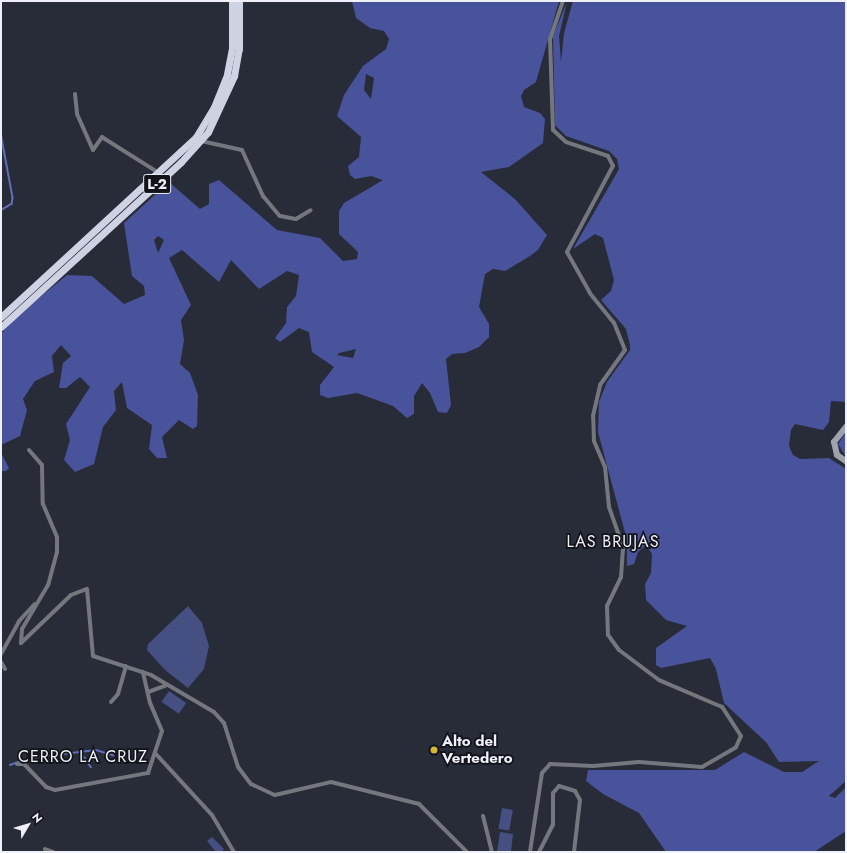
<!DOCTYPE html>
<style>
body{margin:0}
#map{position:relative;width:847px;height:853px;overflow:hidden;background:#282b38;font-family:Jost,sans-serif}
div>[style]{position:absolute}
[style*='--x']{left:calc(var(--x)*1px);top:calc(var(--y)*1px);width:calc(var(--w)*1px);rotate:calc(var(--a)*1deg)}
.green>*{inset:0;background:#454f82;transform-origin:0 0}
.forest>*{inset:0;background:#48539b}
.stream>*{height:1.5px;margin:-0.75px;padding:0 0.75px;transform-origin:0.75px;border-radius:0.75px;background:#606db8}
.minor>*{height:4px;margin:-2px;padding:0 2px;transform-origin:2px;border-radius:2px;background:#75777e}
.secondary>*{height:6px;margin:-3px;padding:0 3px;transform-origin:3px;border-radius:3px;background:#9fa2ad}
.trunk>*{height:7px;margin:-3.5px;padding:0 3.5px;transform-origin:3.5px;border-radius:3.5px;background:#ced2e2}
.dots>*{width:11px;height:11px;translate:-50% -50%;box-sizing:border-box;border:2px solid #12141a;border-radius:50%}
span{translate:-50% -50%;white-space:nowrap;text-align:center;line-height:1.15;-webkit-text-stroke:3.5px #12141a;paint-order:stroke}
.shield-label span{padding:1px 3px;background:#12141a;border:1px solid;border-radius:3px;-webkit-text-stroke-width:0}
.shield-label{font-size:14px;color:#eef1fa;font-weight:700}
.poi-label{font-size:15px;color:#eef1fa;font-weight:700}
.left{translate:0 -50%;text-align:left}
.neighbourhood-label{font-size:16px;color:#eef1fa;letter-spacing:1px}
.frame{position:absolute;inset:0;border:2px solid #eef1fa;pointer-events:none}
.north{position:absolute;left:8px;top:805px;width:40px;height:40px;-webkit-text-stroke:3px #12141a;paint-order:stroke;rotate:52deg;font-size:11px;font-weight:700;line-height:16px;text-align:center;color:#eef1fa}
.north::after{content:'';display:block;margin:auto;width:14px;height:18px;background:#eef1fa;clip-path:polygon(50% 0,100% 100%,50% 72%,0 100%)}
</style>
<div id="map">
<div class="green">
<i style="clip-path:polygon(188px 606px,202px 623px,209px 646px,204px 669px,188px 688px,165px 670px,147px 650px,148px 644px)"></i>
<i style="left:169px;top:691px;width:21px;height:13px;rotate:35deg"></i>
<i style="left:502px;top:808px;width:11px;height:21px;rotate:10deg"></i>
<i style="clip-path:polygon(500px 832px,513px 834px,511px 852px,497px 852px)"></i>
<i style="clip-path:polygon(212px 837px,224px 849px,221px 852px,216px 852px,207px 841px)"></i>
</div>
<div class="forest">
<i style="clip-path:polygon(evenodd,352px 1px,559px 1px,536px 82px,524px 90px,521px 96px,524px 107px,540px 113px,545px 119px,543px 143px,509px 167px,481px 172px,515px 199px,547px 235px,538px 250px,530px 256px,505px 271px,493px 269px,485px 274px,479px 307px,489px 324px,489px 337px,479px 347px,465px 353px,452px 354px,446px 359px,451px 405px,447px 413px,438px 412px,430px 393px,422px 383px,414px 396px,414px 414px,407px 418px,393px 406px,357px 393px,328px 398px,320px 395px,320px 385px,334px 367px,312px 352px,309px 332px,299px 328px,280px 342px,275px 338px,286px 323px,287px 307px,296px 296px,299px 275px,287px 271px,259px 289px,231px 260px,219px 282px,182px 250px,169px 258px,191px 305px,181px 320px,184px 340px,180px 364px,190px 373px,198px 395px,197px 426px,193px 429px,179px 420px,162px 437px,167px 458px,157px 458px,149px 449px,152px 425px,127px 408px,122px 382px,114px 391px,116px 410px,103px 427px,94px 464px,75px 472px,64px 460px,70px 440px,66px 424px,90px 387px,80px 377px,66px 388px,59px 388px,63px 363px,71px 356px,61px 345px,52px 356px,54px 372px,35px 381px,23px 399px,27px 410px,20px 436px,1px 445px,1px 334px,19px 314px,67px 275px,92px 276px,124px 304px,145px 295px,144px 286px,132px 276px,124px 223px,169px 182px,200px 209px,209px 204px,209px 184px,219px 180px,277px 230px,320px 238px,343px 261px,357px 259px,358px 252px,339px 234px,339px 211px,344px 203px,383px 180px,371px 176px,355px 179px,350px 175px,348px 166px,359px 157px,361px 137px,337px 116px,344px 95px,363px 66px,386px 49px,389px 39px,384px 31px,370px 28px,356px 18px,352px 1px,366px 74px,374px 78px,371px 99px,364px 90px,366px 74px,352px 1px,158px 236px,164px 240px,158px 253px,154px 240px,158px 236px,352px 1px,356px 349px,353px 358px,337px 355px,339px 353px,356px 349px)"></i>
<i style="clip-path:polygon(573px 1px,846px 1px,846px 402px,831px 401px,829px 422px,823px 430px,795px 424px,791px 430px,789px 446px,793px 455px,800px 459px,829px 458px,846px 469px,846px 781px,829px 796px,835px 798px,846px 787px,846px 831px,814px 852px,666px 852px,639px 813px,603px 794px,586px 781px,588px 770px,715px 770px,744px 752px,784px 772px,802px 772px,819px 761px,779px 762px,766px 742px,724px 703px,716px 669px,710px 658px,661px 668px,656px 665px,656px 648px,687px 626px,666px 620px,646px 600px,645px 584px,651px 573px,652px 554px,646px 545px,638px 552px,634px 564px,627px 566px,627px 540px,598px 432px,599px 402px,607px 382px,630px 350px,630px 345px,626px 329px,601px 300px,611px 291px,614px 280px,603px 238px,595px 234px,573px 249px,619px 169px,617px 159px,609px 151px,566px 136px,555px 125px,553px 36px,567px 2px,559px 36px,561px 62px,564px 33px)"></i>
<i style="clip-path:polygon(846px 432px,846px 457px,838px 444px)"></i>
<i style="clip-path:polygon(1px 453px,9px 468px,6px 471px,1px 471px)"></i>
</div>
<div class="stream">
<i style="--x:1;--y:133;--w:66;--a:79.5"></i>
<i style="--x:13;--y:198;--w:6;--a:99"></i>
<i style="--x:12;--y:204;--w:13;--a:148"></i>
<i style="--x:82;--y:754;--w:16;--a:55"></i>
<i style="--x:31;--y:758;--w:65;--a:-7"></i>
<i style="--x:96;--y:750;--w:30;--a:17"></i>
<i style="--x:10;--y:765;--w:12;--a:-20"></i>
<i style="--x:15;--y:852;--w:16;--a:0"></i>
</div>
<div class="minor">
<i style="--x:75;--y:94;--w:20;--a:84"></i>
<i style="--x:77;--y:114;--w:39;--a:66"></i>
<i style="--x:93;--y:150;--w:16;--a:-55"></i>
<i style="--x:102;--y:137;--w:4;--a:34"></i>
<i style="--x:105;--y:139;--w:64;--a:32.2"></i>
<i style="--x:201;--y:141;--w:42;--a:12.4"></i>
<i style="--x:242;--y:150;--w:51;--a:65.5"></i>
<i style="--x:263;--y:196;--w:26;--a:50"></i>
<i style="--x:280;--y:216;--w:16;--a:11"></i>
<i style="--x:296;--y:219;--w:17;--a:-31"></i>
<i style="--x:29;--y:450;--w:20;--a:49"></i>
<i style="--x:42;--y:465;--w:39;--a:89"></i>
<i style="--x:43;--y:504;--w:36;--a:67"></i>
<i style="--x:57;--y:537;--w:15;--a:90"></i>
<i style="--x:57;--y:552;--w:34;--a:105"></i>
<i style="--x:48;--y:585;--w:51;--a:120.6"></i>
<i style="--x:22;--y:629;--w:14;--a:94"></i>
<i style="--x:21;--y:643;--w:69;--a:-43.8"></i>
<i style="--x:71;--y:595;--w:17;--a:-21"></i>
<i style="--x:87;--y:589;--w:67;--a:84.9"></i>
<i style="--x:93;--y:656;--w:61;--a:18.1"></i>
<i style="--x:151;--y:675;--w:73;--a:30.4"></i>
<i style="--x:214;--y:712;--w:15;--a:48"></i>
<i style="--x:224;--y:723;--w:46;--a:72.3"></i>
<i style="--x:238;--y:767;--w:21;--a:53"></i>
<i style="--x:251;--y:784;--w:26;--a:25"></i>
<i style="--x:275;--y:795;--w:57;--a:-13.1"></i>
<i style="--x:331;--y:782;--w:91;--a:14"></i>
<i style="--x:419;--y:804;--w:68;--a:45"></i>
<i style="--x:1;--y:654;--w:38;--a:-61"></i>
<i style="--x:19;--y:621;--w:23;--a:-47"></i>
<i style="--x:1;--y:662;--w:8;--a:60"></i>
<i style="--x:148;--y:692;--w:20;--a:-20"></i>
<i style="--x:111;--y:702;--w:11;--a:-49"></i>
<i style="--x:118;--y:694;--w:29;--a:-74"></i>
<i style="--x:155;--y:753;--w:84;--a:47.4"></i>
<i style="--x:212;--y:815;--w:43;--a:59.3"></i>
<i style="--x:17;--y:764;--w:7;--a:0"></i>
<i style="--x:24;--y:764;--w:32;--a:46"></i>
<i style="--x:46;--y:787;--w:9;--a:18"></i>
<i style="--x:55;--y:790;--w:95;--a:-10.4"></i>
<i style="--x:148;--y:773;--w:44;--a:-71.6"></i>
<i style="--x:162;--y:731;--w:30;--a:-113"></i>
<i style="--x:150;--y:703;--w:32;--a:-103"></i>
<i style="--x:483;--y:816;--w:37;--a:76"></i>
<i style="--x:45;--y:849;--w:9;--a:21"></i>
<i style="--x:530;--y:852;--w:80;--a:-81.4"></i>
<i style="--x:542;--y:773;--w:12;--a:-48"></i>
<i style="--x:550;--y:764;--w:43;--a:2.7"></i>
<i style="--x:593;--y:766;--w:46;--a:-5"></i>
<i style="--x:639;--y:762;--w:63;--a:4.5"></i>
<i style="--x:702;--y:767;--w:39;--a:-30"></i>
<i style="--x:736;--y:747;--w:12;--a:-66"></i>
<i style="--x:741;--y:736;--w:35;--a:-123"></i>
<i style="--x:722;--y:707;--w:69;--a:-156.8"></i>
<i style="--x:659;--y:680;--w:50;--a:-143.1"></i>
<i style="--x:619;--y:650;--w:19;--a:-126"></i>
<i style="--x:608;--y:635;--w:29;--a:-92"></i>
<i style="--x:607;--y:606;--w:32;--a:-64"></i>
<i style="--x:621;--y:577;--w:30;--a:-86"></i>
<i style="--x:623;--y:547;--w:42;--a:-109.3"></i>
<i style="--x:609;--y:507;--w:40;--a:-95.7"></i>
<i style="--x:605;--y:467;--w:28;--a:-113"></i>
<i style="--x:594;--y:441;--w:25;--a:-92"></i>
<i style="--x:593;--y:416;--w:32;--a:-77"></i>
<i style="--x:600;--y:385;--w:43;--a:-54.5"></i>
<i style="--x:625;--y:350;--w:29;--a:-112"></i>
<i style="--x:614;--y:323;--w:38;--a:-129"></i>
<i style="--x:590;--y:293;--w:47;--a:-119.3"></i>
<i style="--x:567;--y:252;--w:98;--a:-61.9"></i>
<i style="--x:613;--y:166;--w:11;--a:-117"></i>
<i style="--x:608;--y:156;--w:44;--a:-161.6"></i>
<i style="--x:566;--y:142;--w:18;--a:-137"></i>
<i style="--x:553;--y:130;--w:91;--a:-91.9"></i>
<i style="--x:550;--y:39;--w:40;--a:-71.1"></i>
<i style="--x:539;--y:852;--w:30;--a:-63"></i>
<i style="--x:553;--y:825;--w:32;--a:-90"></i>
<i style="--x:553;--y:793;--w:9;--a:-49"></i>
<i style="--x:559;--y:786;--w:17;--a:17"></i>
<i style="--x:575;--y:791;--w:10;--a:61"></i>
<i style="--x:580;--y:800;--w:52;--a:96.6"></i>
</div>
<div class="secondary">
<i style="--x:846;--y:427;--w:19;--a:129"></i>
<i style="--x:834;--y:442;--w:13;--a:77"></i>
<i style="--x:837;--y:455;--w:11;--a:34"></i>
</div>
<div class="trunk">
<i style="--x:1;--y:317;--w:265;--a:-42.7"></i>
<i style="--x:196;--y:137;--w:35;--a:-59"></i>
<i style="--x:214;--y:107;--w:35;--a:-68"></i>
<i style="--x:227;--y:74;--w:26;--a:-79"></i>
<i style="--x:232;--y:48;--w:47;--a:-90"></i>
<i style="--x:1;--y:327;--w:244;--a:-42.5"></i>
<i style="--x:181;--y:162;--w:40;--a:-48"></i>
<i style="--x:208;--y:132;--w:62;--a:-65.1"></i>
<i style="--x:234;--y:76;--w:27;--a:-80"></i>
<i style="--x:239;--y:49;--w:48;--a:-90"></i>
</div>
<div class="dots">
<i style="left:434px;top:750px;background:#d5b534"></i>
</div>
<div class="shield-label">
<span style="left:157px;top:184px">L-2</span>
</div>
<div class="poi-label">
<span class="left" style="left:442px;top:750px">Alto del<br>Vertedero</span>
</div>
<div class="neighbourhood-label">
<span style="left:613px;top:542px">LAS BRUJAS</span>
<span style="left:83px;top:757px">CERRO LA CRUZ</span>
</div>
<div class="frame"></div>
<div class="north">N</div>
</div>
